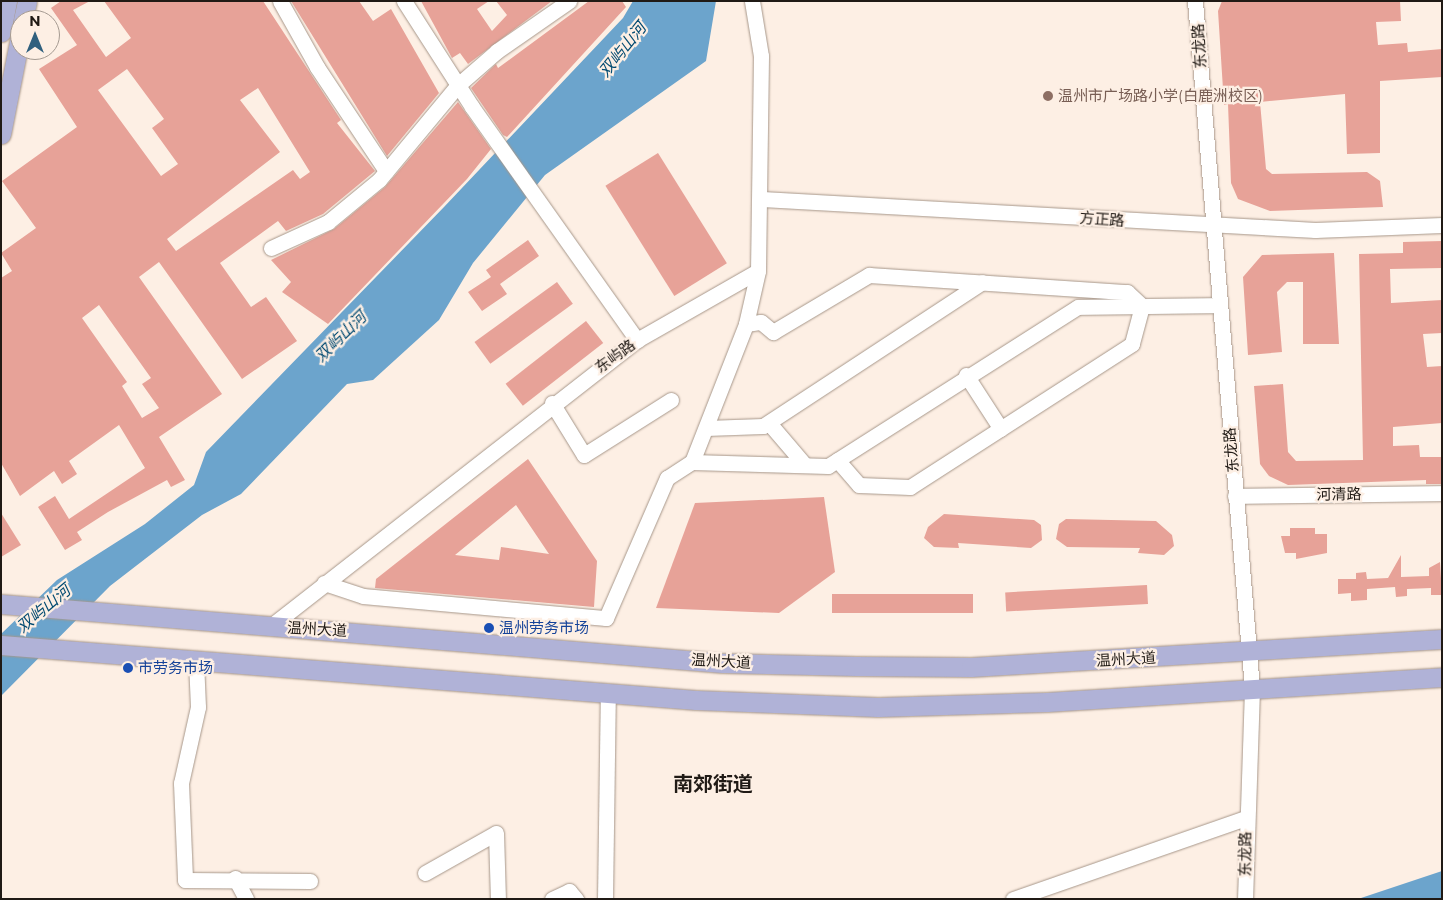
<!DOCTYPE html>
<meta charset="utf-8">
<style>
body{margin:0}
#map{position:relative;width:1443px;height:900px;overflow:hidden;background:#fdefe4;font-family:Montserrat,"Noto Sans SC",sans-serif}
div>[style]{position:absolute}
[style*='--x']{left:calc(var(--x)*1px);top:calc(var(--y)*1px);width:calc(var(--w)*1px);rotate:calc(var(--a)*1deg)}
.water>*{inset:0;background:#6ca4cc}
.building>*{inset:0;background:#e7a298;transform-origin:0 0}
.roads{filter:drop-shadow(0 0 1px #a7978a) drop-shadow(0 0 1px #a7978a)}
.minor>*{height:15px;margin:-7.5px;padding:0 7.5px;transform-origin:7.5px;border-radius:7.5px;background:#fff}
.major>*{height:19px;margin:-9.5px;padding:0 9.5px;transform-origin:9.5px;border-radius:9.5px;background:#b0b2d7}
.dots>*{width:14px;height:14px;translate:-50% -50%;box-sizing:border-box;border:2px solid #fdefe4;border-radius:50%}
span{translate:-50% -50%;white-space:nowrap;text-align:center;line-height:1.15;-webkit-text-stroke:4.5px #fdefe4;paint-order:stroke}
.street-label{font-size:15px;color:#201a15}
.education-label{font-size:15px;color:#785e54}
.left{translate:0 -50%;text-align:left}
.transit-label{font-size:15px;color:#164399}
.water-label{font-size:16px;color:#034b72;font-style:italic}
.district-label{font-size:20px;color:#201a15;font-weight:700}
.frame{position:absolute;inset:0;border:2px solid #201a15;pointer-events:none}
.north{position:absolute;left:10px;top:10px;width:50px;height:50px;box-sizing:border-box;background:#fdefe4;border:1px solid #a59a91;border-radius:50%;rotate:0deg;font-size:14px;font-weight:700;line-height:20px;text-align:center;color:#201a15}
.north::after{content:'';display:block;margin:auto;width:18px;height:22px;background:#30607e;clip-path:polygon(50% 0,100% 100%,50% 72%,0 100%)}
</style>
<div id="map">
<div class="water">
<i style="clip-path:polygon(633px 1px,716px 1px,706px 61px,545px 175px,473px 263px,439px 320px,373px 380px,347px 384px,241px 494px,202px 515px,110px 586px,1px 696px,1px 634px,57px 580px,145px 524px,194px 485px,206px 452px,444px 207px,623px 18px)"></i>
<i style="clip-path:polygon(1442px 871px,1442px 899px,1358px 899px)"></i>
</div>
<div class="building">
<i style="clip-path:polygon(evenodd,61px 1px,90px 1px,73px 10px,106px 57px,131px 38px,104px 1px,263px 1px,341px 120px,337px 123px,375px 171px,323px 214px,286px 231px,278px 221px,220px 263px,251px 307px,266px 297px,297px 341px,242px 379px,159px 262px,139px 277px,222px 394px,159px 437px,185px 480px,171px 487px,167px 480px,108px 512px,77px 532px,82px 540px,65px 550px,38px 507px,55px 496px,69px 519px,145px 468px,119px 425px,69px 461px,77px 474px,62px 484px,54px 471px,20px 496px,1px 463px,1px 278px,12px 271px,1px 253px,36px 228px,2px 181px,77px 127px,39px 69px,77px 45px,51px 8px,61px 1px,127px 69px,164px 119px,152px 128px,178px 164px,161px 176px,98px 90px,127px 69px,61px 1px,258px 88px,310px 172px,300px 179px,293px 170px,176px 251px,167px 239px,280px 152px,240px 100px,258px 88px,61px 1px,99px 305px,151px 378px,142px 384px,159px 408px,142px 418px,122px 386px,127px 382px,82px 318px,99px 305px)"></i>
<i style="clip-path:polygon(291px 1px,359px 1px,373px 21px,391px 9px,439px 93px,387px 156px)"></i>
<i style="clip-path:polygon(421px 1px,489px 1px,477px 9px,492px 31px,507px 15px,496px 1px,552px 1px,468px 64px,460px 53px,452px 58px)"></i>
<i style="clip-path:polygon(589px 1px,622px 1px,626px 7px,507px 137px,503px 135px,471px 88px,496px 64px,498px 68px)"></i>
<i style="clip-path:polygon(1222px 1px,1400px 1px,1401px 21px,1376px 22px,1378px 45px,1407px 43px,1408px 52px,1442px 49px,1442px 77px,1380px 81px,1380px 153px,1347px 154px,1345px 94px,1260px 102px,1266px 169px,1272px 174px,1367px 172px,1380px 181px,1383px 207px,1270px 211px,1238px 199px,1231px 183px,1228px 104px,1224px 105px,1218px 11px)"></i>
<i style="clip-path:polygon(458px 102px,491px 149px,467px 179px,328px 324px,282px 292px,291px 282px,271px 260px,334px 229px,385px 187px)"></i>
<i style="left:658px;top:153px;width:130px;height:62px;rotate:58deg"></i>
<i style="clip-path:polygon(528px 240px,539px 256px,500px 284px,507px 294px,482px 311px,468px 292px,491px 277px,486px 270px)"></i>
<i style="clip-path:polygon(1442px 241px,1442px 268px,1390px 269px,1391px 303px,1442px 300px,1442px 333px,1423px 334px,1427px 367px,1442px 366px,1442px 423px,1393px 427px,1393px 446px,1419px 445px,1420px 457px,1442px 457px,1442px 484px,1426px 484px,1426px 480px,1288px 485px,1269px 476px,1260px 464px,1254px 386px,1283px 384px,1288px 452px,1296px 461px,1363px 460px,1359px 254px,1403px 253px,1403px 242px)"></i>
<i style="clip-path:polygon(1334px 253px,1339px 344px,1303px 344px,1303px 282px,1287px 282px,1277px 292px,1282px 352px,1248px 355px,1243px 277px,1262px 255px)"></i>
<i style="left:557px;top:282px;width:27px;height:102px;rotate:54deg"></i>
<i style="left:586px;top:321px;width:28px;height:102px;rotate:52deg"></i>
<i style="clip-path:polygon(evenodd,528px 459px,597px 561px,594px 607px,375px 588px,376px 579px,528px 459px,516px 505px,549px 554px,501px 547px,499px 560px,455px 555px,516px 505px)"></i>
<i style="clip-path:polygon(824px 497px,835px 572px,779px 613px,656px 608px,695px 503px)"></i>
<i style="clip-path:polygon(1px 513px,21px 545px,1px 557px)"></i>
<i style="clip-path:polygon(944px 514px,1034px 520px,1041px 525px,1042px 540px,1031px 548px,958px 543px,959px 548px,934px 547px,924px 538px,928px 527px)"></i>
<i style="clip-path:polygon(1066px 519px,1156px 521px,1172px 535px,1174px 546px,1164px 555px,1138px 553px,1140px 548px,1067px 547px,1056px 539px,1059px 524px)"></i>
<i style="clip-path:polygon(1290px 528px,1315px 528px,1315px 534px,1327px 534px,1327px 553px,1296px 559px,1296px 553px,1285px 553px,1281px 536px,1290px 536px)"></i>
<i style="clip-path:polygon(1401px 555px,1401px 577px,1429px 576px,1429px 568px,1440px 562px,1442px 595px,1431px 595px,1431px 588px,1407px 589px,1407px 596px,1396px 597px,1395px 587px,1367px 589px,1367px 600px,1351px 601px,1351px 593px,1338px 594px,1338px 579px,1356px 579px,1356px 573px,1366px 572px,1367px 579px,1388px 578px)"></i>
<i style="left:1147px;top:585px;width:19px;height:142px;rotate:87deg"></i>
<i style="left:832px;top:594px;width:141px;height:19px"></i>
</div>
<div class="roads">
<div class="minor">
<i style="--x:280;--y:1;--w:76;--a:60.7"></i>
<i style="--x:317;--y:67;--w:125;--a:56.4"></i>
<i style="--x:404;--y:1;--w:126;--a:57.3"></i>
<i style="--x:472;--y:107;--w:286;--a:54.7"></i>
<i style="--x:1195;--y:1;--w:690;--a:85.26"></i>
<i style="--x:1252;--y:689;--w:210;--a:91.9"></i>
<i style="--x:762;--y:199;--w:554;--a:3.21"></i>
<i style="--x:1315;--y:230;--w:127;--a:-2.3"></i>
<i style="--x:271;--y:248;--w:63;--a:-24.5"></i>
<i style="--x:328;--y:222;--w:66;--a:-39.5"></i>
<i style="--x:379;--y:180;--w:124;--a:-50.3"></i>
<i style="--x:458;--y:85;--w:52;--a:-41.1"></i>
<i style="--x:497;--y:51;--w:88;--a:-34.8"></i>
<i style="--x:746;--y:324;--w:15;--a:-8"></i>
<i style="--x:761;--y:322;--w:16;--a:40"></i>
<i style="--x:773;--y:332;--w:112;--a:-30.7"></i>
<i style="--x:869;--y:275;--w:259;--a:3.8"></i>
<i style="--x:1127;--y:292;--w:21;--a:43"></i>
<i style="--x:1142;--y:306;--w:39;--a:105"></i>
<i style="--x:1132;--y:344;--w:264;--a:147.2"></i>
<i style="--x:910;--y:487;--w:51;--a:-177.8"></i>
<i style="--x:859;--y:485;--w:33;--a:-131"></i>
<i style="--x:966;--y:375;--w:64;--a:57.1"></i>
<i style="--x:552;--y:403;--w:61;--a:58.4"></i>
<i style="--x:584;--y:455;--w:103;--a:-32.3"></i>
<i style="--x:769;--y:423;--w:55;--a:49.4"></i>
<i style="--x:706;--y:428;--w:57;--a:-2"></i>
<i style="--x:763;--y:426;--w:262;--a:-33.3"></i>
<i style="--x:692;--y:462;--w:136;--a:1.7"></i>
<i style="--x:828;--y:466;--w:296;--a:-32.5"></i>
<i style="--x:1078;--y:307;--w:141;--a:-0.8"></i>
<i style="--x:1235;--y:496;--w:207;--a:-0.8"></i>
<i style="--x:324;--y:583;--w:41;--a:18.4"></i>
<i style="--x:363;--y:596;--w:244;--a:5.2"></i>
<i style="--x:606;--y:618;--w:153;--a:-66.5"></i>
<i style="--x:667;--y:478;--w:30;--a:-33"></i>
<i style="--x:692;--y:462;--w:148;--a:-68.6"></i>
<i style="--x:746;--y:324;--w:54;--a:-77.2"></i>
<i style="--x:271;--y:626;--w:464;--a:-38"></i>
<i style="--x:637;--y:340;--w:139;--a:-29.7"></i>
<i style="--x:758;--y:271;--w:215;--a:-89.2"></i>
<i style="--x:761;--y:56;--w:56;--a:-99.3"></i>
<i style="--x:196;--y:661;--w:46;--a:87.5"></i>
<i style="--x:198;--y:707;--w:78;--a:102.6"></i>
<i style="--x:181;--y:783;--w:97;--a:87.6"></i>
<i style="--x:185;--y:880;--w:125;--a:0.5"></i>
<i style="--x:425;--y:873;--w:81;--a:-29.4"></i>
<i style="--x:496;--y:833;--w:66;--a:88.3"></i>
<i style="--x:235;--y:878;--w:24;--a:62"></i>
<i style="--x:552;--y:899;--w:19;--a:-25"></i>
<i style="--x:569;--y:891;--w:11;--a:49"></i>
<i style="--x:605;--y:899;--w:205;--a:-89.2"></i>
<i style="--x:1013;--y:899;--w:246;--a:-19.2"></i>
</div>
<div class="major">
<i style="--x:23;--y:20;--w:19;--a:-78"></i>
<i style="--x:1;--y:32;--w:32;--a:-79"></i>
<i style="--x:1;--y:134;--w:99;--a:-78.9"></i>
<i style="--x:1;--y:604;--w:724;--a:4.67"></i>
<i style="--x:723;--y:663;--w:133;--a:1.3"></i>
<i style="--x:856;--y:666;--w:115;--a:0.5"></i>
<i style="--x:971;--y:667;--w:472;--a:-3.4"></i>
<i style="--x:1;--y:645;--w:697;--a:4.52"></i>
<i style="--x:696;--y:700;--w:182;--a:2.2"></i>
<i style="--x:878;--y:707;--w:169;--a:-1.7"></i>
<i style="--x:1047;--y:702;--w:396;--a:-3.6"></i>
</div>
</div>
<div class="dots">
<i style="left:1048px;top:96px;background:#8d6e63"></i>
<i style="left:489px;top:628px;background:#1a4fb4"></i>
<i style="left:128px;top:668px;background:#1a4fb4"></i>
</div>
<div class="street-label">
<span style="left:1199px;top:46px;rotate:-94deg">东龙路</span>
<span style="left:1102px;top:219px;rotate:4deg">方正路</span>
<span style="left:615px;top:356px;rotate:-36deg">东屿路</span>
<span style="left:1231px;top:450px;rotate:-95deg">东龙路</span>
<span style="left:1339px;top:494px;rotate:-1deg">河清路</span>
<span style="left:317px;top:629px;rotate:3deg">温州大道</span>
<span style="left:1126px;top:659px;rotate:-3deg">温州大道</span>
<span style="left:721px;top:661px;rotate:3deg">温州大道</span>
<span style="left:1245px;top:854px;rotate:-90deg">东龙路</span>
</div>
<div class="education-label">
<span class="left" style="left:1058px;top:96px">温州市广场路小学(白鹿洲校区)</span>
</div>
<div class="transit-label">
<span class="left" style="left:499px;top:628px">温州劳务市场</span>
<span class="left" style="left:138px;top:668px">市劳务市场</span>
</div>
<div class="water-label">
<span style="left:623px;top:50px;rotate:-51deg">双屿山河</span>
<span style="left:341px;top:337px;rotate:-44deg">双屿山河</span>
<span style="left:44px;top:609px;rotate:-40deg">双屿山河</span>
</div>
<div class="district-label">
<span style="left:713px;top:784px">南郊街道</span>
</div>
<div class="frame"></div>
<div class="north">N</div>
</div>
